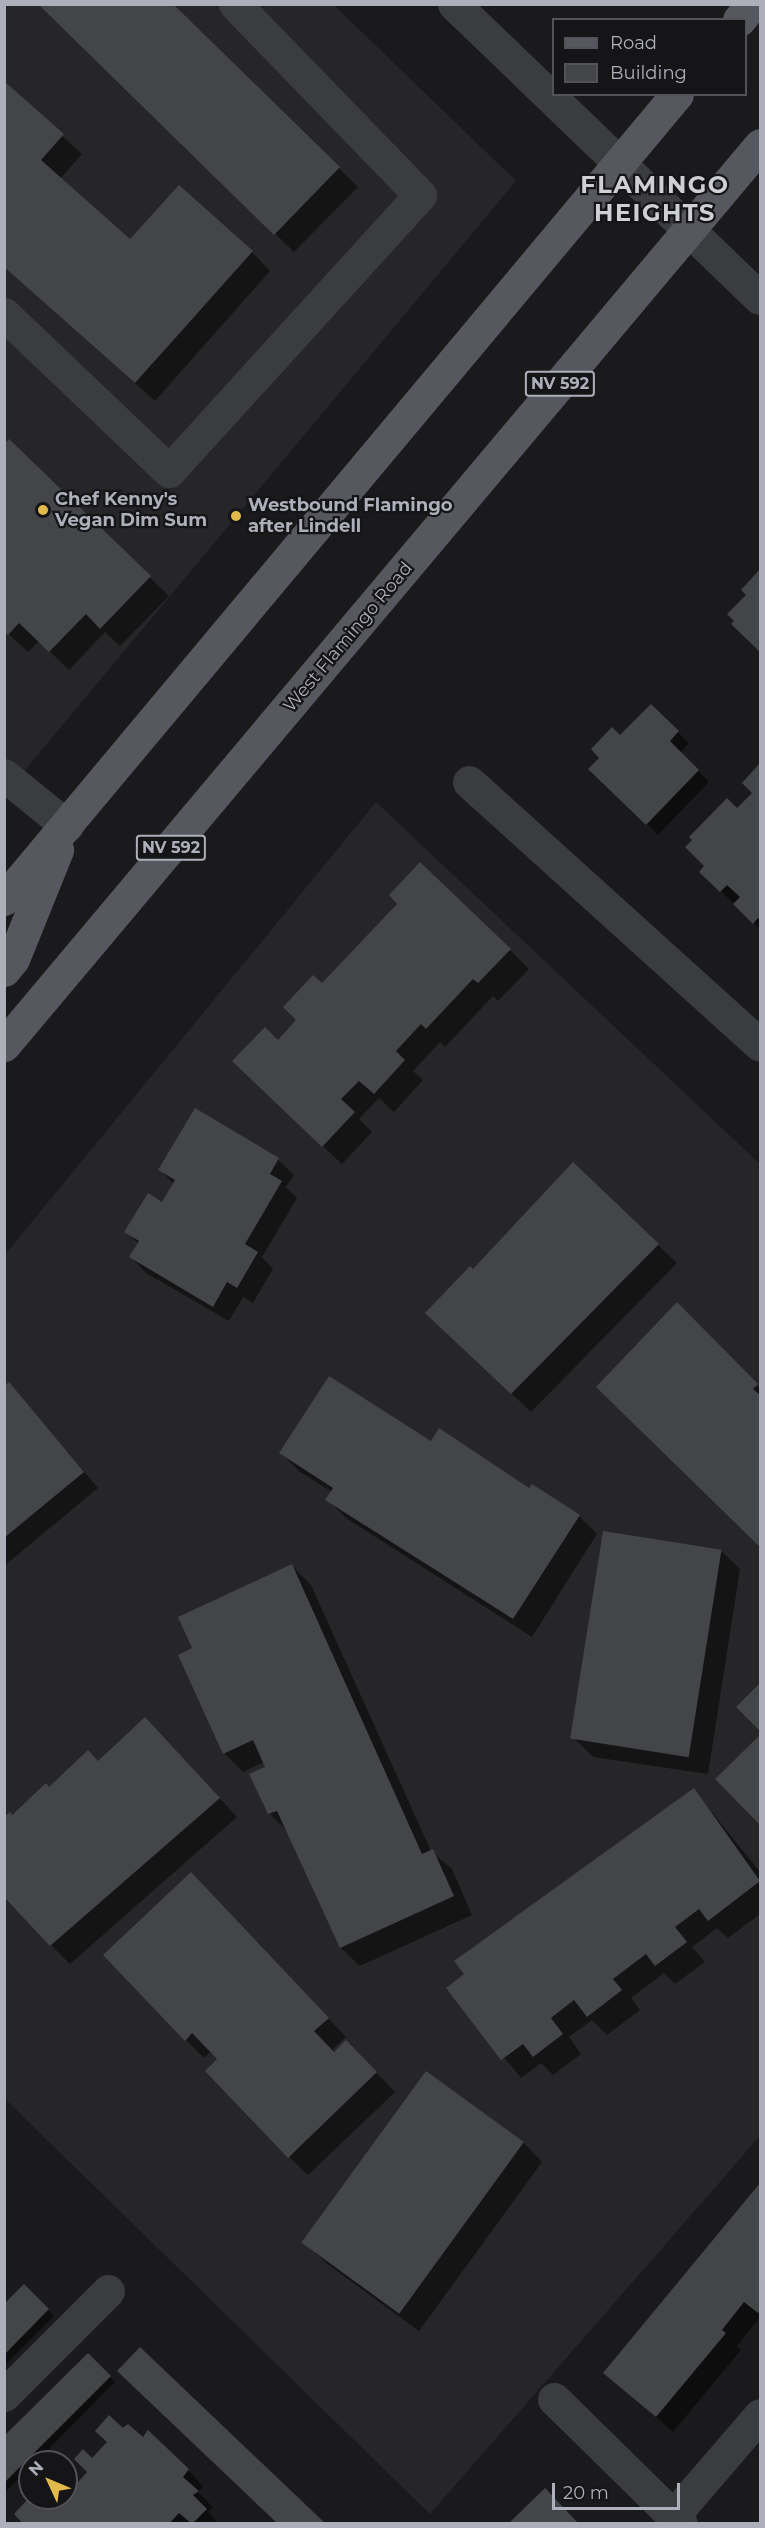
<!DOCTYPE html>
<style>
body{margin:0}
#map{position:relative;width:765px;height:2528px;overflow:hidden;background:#1a1a1c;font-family:Montserrat,sans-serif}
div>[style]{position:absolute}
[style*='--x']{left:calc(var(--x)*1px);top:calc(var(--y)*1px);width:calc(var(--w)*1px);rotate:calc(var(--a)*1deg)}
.built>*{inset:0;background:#262629}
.shadow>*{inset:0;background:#0007}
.building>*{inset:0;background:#444549;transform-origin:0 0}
.minor>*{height:33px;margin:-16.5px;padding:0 16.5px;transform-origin:16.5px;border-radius:16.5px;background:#3b3c40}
.major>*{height:33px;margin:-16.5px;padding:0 16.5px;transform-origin:16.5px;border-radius:16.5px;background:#57585f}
.dots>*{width:16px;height:16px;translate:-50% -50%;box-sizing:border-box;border:3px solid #151517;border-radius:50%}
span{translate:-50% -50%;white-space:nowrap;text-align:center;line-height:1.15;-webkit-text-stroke:4.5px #151517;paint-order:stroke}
.shield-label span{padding:2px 4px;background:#151517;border:2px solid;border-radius:4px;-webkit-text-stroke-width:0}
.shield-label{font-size:16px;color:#adb0ba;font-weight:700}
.poi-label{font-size:18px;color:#adb0ba;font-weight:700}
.left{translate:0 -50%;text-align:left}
.street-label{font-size:18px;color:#adb0ba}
.district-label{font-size:24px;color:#ced0d6;font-weight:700;letter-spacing:1.5px}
.frame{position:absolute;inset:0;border:6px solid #adb0ba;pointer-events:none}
.legend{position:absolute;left:552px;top:18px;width:195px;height:78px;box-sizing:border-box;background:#151517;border:2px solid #525358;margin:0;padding:8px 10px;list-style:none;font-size:18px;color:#adb0ba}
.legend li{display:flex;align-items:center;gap:12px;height:30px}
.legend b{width:30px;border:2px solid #525358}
.north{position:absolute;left:18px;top:2450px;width:60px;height:60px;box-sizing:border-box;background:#151517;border:2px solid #525358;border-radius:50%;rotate:314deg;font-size:16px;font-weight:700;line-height:24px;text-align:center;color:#adb0ba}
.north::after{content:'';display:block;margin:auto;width:21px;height:27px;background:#e2ba4c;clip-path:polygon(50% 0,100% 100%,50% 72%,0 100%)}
.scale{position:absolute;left:552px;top:2483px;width:128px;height:27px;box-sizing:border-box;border:3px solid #adb0ba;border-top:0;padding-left:8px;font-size:18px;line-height:21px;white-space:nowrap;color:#adb0ba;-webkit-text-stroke:4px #151517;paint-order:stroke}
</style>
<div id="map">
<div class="built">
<i style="clip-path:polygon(5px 5px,334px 5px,516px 181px,5px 794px)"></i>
<i style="clip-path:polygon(376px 802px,760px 1164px,760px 2136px,430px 2514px,5px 2099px,4px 1256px)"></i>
</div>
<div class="shadow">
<i style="clip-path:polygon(40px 4px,171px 4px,358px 187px,294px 252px)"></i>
<i style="clip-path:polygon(4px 83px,82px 154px,60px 179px,130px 241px,252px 252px,270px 271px,155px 401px,4px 267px)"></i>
<i style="clip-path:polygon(9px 441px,169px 596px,120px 646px,105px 632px,69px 670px,39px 641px,28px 652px,4px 630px)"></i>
<i style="clip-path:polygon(760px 572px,760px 651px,733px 624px,748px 595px,743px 590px)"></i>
<i style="clip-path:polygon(651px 706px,689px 743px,680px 753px,709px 782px,658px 835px,590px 769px)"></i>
<i style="clip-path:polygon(760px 765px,760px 929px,701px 872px,737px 810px,754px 793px,744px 783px)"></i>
<i style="clip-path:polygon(510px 950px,529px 969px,498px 1001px,493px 996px,445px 1047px,440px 1042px,413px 1071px,423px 1080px,394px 1112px,379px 1098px,359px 1119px,372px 1132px,342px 1164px,252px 1080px,322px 986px)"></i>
<i style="clip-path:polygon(195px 1111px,278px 1160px,294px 1175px,286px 1187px,297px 1198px,262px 1257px,273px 1269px,253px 1303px,243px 1297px,229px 1321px,146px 1273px,131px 1257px,139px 1244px,126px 1232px,162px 1204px,174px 1184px,160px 1170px)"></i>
<i style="clip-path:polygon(658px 1245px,677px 1263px,531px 1412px,446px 1331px,473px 1271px)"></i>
<i style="clip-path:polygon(677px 1304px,760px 1389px,760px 1545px,617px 1405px)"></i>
<i style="clip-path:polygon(9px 1384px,98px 1488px,4px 1566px,4px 1388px)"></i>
<i style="clip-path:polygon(431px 1443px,579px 1516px,597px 1534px,532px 1637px,346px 1518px,327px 1499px,332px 1492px,300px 1472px,281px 1453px)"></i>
<i style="clip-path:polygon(721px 1551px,740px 1569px,708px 1774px,593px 1757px,574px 1738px)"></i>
<i style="clip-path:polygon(292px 1566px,311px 1585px,431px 1851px,452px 1869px,472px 1915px,360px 1966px,341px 1948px,288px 1832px,269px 1813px,264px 1762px,243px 1772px,224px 1753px,194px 1649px)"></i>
<i style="clip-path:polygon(760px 1685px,760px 1729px,739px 1707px)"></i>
<i style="clip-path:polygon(760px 1737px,760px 1823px,717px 1779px)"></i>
<i style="clip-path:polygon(164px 1738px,237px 1817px,70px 1964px,51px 1945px,4px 1821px,46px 1785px,49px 1789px,98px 1762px)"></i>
<i style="clip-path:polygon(694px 1790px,760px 1872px,760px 1914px,728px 1938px,717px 1928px,692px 1947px,705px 1962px,675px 1984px,664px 1973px,631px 1998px,640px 2010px,607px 2035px,592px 2020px,569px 2037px,581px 2054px,553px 2075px,541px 2063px,521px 2078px,448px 1988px)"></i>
<i style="clip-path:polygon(209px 1892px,346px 2037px,332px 2050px,365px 2061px,395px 2092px,308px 2175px,289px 2157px,219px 2059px,211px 2051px,204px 2058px,186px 2040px)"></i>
<i style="clip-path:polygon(426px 2073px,524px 2143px,542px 2162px,419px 2331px,326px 2263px,307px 2245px)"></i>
<i style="clip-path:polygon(760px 2185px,760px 2317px,737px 2346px,741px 2350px,673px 2432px,605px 2372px)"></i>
<i style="clip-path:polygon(24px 2287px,54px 2316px,4px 2366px,4px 2306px)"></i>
<i style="clip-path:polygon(88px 2355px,115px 2382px,36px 2462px,30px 2462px,30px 2468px,4px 2493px,4px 2438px)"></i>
<i style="clip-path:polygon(123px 2430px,188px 2470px,203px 2486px,198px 2492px,213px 2507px,208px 2512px,219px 2524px,22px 2524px,16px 2514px,42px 2512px,56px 2498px,66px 2498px,66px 2487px,71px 2492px,89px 2473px,92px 2460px)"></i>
</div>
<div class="building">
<i style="clip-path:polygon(38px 4px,173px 4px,340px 167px,274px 235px)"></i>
<i style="clip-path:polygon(4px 81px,64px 134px,41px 160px,130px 239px,179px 185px,253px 251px,135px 383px,4px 267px)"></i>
<i style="clip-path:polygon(9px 439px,151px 576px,100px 629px,86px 614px,49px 652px,19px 623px,8px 635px,4px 631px,4px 444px)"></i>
<i style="clip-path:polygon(760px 569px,760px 652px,731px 624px,734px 621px,727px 614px,746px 595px,741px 590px)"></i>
<i style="clip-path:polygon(651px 704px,679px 731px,670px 741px,699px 770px,646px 825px,588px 769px,599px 758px,591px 749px,612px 727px,620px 735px)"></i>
<i style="clip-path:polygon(760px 763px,760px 921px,758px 918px,753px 924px,733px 904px,740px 897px,727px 885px,720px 892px,699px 872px,704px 866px,685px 847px,692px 840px,689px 837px,727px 798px,737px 808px,752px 793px,742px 783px)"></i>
<i style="clip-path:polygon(420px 862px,511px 949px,478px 983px,473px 979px,426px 1029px,421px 1024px,396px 1051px,405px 1060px,374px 1094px,359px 1081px,341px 1099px,355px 1112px,322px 1147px,232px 1061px,265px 1027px,278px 1040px,296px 1020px,283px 1007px,313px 975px,322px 983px,397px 904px,389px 895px)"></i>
<i style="clip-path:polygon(195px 1108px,279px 1158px,270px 1174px,282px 1181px,245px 1244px,258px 1252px,237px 1288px,227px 1282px,213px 1307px,129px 1257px,139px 1241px,124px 1232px,148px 1193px,162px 1202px,175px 1180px,158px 1170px)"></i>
<i style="clip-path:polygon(573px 1162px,659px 1244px,511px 1394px,425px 1313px,470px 1266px,473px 1269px)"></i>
<i style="clip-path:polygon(677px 1302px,758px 1384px,753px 1389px,760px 1395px,760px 1547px,596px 1387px)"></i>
<i style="clip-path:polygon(329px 1376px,431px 1441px,439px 1428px,529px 1488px,532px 1484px,580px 1515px,513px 1619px,325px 1500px,333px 1488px,279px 1453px)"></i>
<i style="clip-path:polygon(9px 1382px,84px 1472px,4px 1538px,4px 1386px)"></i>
<i style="left:603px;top:1531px;width:120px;height:210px;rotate:9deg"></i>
<i style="clip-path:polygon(292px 1564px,422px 1854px,433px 1849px,454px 1896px,340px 1948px,277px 1811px,268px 1814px,249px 1774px,265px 1767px,253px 1740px,223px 1754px,178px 1655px,192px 1648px,178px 1617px)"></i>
<i style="clip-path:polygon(760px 1683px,760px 1731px,736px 1707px)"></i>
<i style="clip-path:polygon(145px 1717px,220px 1798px,50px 1946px,4px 1897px,4px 1817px,10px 1812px,12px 1815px,46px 1783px,49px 1787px,88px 1750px,98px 1761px)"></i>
<i style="clip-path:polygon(760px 1735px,760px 1825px,715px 1779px)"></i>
<i style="clip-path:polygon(694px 1788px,760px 1881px,708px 1921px,699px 1909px,675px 1927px,687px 1942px,655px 1966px,646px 1954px,613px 1979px,622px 1990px,587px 2017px,574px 2000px,551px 2018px,563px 2034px,533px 2057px,523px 2044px,501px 2060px,446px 1988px,464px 1974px,454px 1961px)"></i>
<i style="clip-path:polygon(191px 1872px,329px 2018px,314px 2031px,334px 2052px,346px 2040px,377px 2072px,288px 2158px,205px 2071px,217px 2059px,192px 2033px,185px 2041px,103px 1955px)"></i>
<i style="left:426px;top:2071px;width:121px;height:212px;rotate:36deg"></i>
<i style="clip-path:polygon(760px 2183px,760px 2310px,758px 2313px,744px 2302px,722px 2330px,726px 2333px,656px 2417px,603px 2373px)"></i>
<i style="clip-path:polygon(24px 2284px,49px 2309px,4px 2355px,4px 2304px)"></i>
<i style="clip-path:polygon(140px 2347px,326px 2524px,278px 2524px,117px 2371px)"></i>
<i style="clip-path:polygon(88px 2353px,111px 2376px,4px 2483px,4px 2436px)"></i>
<i style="clip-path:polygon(109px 2415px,123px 2428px,128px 2424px,143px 2437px,148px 2430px,189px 2469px,183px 2477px,199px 2491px,193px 2495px,207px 2509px,192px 2524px,179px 2513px,169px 2524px,23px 2524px,14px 2514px,30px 2497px,42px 2510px,54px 2498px,66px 2498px,66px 2485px,71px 2490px,87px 2472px,74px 2459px,83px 2449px,92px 2458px,107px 2442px,95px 2431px)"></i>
<i style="clip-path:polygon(545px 2488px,579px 2524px,508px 2524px)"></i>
</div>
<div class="minor">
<i style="--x:454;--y:4;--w:424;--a:43.9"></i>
<i style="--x:4;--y:314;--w:228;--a:43.6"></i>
<i style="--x:169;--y:471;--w:373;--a:-47.7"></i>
<i style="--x:420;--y:195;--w:266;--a:-134.1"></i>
<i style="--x:4;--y:775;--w:81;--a:39"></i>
<i style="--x:469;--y:782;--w:392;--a:42.1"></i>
<i style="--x:4;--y:2395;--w:147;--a:-45"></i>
<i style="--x:554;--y:2399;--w:178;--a:44.5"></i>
<i style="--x:673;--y:2516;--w:133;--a:-49.3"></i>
</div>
<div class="major">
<i style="--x:739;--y:20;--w:21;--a:-51"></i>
<i style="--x:4;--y:899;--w:1049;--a:-50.1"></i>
<i style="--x:4;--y:970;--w:14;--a:-51"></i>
<i style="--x:13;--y:959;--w:118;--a:-68"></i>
<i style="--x:4;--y:1045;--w:1175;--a:-49.97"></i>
</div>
<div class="dots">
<i style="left:43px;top:510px;background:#e2ba4c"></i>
<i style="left:236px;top:516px;background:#e2ba4c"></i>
</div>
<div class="shield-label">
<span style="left:560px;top:384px">NV 592</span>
<span style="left:171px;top:848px">NV 592</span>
</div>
<div class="poi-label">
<span class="left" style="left:55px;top:510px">Chef Kenny's<br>Vegan Dim Sum</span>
<span class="left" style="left:248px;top:516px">Westbound Flamingo<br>after Lindell</span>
</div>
<div class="street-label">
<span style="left:348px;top:637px;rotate:-50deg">West Flamingo Road</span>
</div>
<div class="district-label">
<span style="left:655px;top:199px">FLAMINGO<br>HEIGHTS</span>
</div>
<div class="frame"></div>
<ul class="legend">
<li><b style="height:8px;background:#57585f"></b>Road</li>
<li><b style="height:16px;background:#444549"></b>Building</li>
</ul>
<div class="north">N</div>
<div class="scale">20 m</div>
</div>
